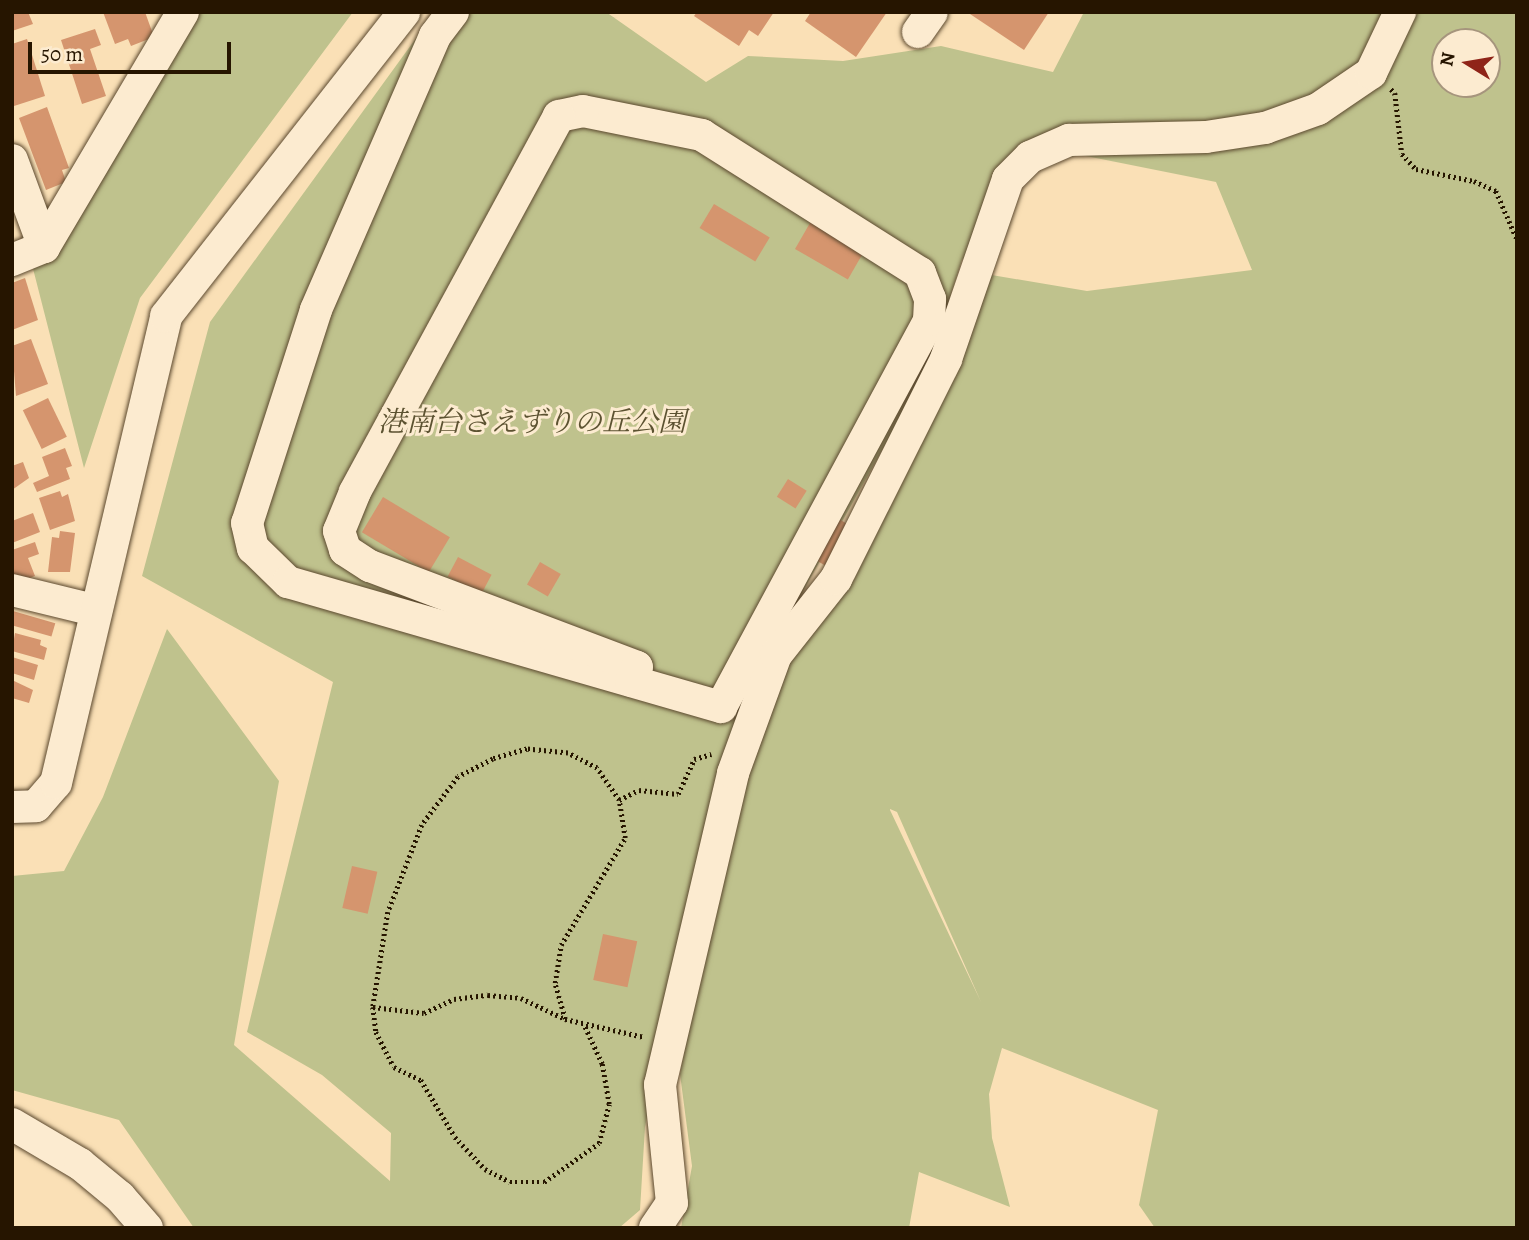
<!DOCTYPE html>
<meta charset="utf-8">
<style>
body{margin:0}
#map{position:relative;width:1529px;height:1240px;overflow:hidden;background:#fae0b6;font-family:Alegreya,"Noto Serif JP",serif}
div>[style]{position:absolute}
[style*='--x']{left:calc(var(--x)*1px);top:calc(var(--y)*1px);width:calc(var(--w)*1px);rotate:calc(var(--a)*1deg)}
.green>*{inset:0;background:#bfc28d}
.building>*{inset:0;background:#d5956e;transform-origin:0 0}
.path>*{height:4.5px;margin-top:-2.25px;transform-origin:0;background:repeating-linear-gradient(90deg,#261500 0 2px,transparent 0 5.5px)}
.roads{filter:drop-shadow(0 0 2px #5b482e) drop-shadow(0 0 2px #5b482e)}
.minor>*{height:32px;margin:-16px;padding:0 16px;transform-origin:16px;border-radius:16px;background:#fcebd0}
span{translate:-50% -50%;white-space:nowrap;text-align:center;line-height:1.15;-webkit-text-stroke:6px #fcebd0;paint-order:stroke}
.park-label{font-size:28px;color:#5c5231;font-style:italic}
.frame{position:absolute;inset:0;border:14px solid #261500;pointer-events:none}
.north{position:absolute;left:1431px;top:28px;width:70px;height:70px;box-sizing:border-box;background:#fcebd0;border:2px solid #a6957d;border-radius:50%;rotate:281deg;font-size:19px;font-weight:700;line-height:28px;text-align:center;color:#261500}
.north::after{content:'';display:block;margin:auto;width:24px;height:32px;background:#8f2418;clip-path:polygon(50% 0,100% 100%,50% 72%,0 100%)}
.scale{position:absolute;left:28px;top:42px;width:203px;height:32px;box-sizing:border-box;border:4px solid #261500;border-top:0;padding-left:9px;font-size:21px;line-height:24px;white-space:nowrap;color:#261500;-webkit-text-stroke:5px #fcebd0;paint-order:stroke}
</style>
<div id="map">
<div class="green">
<i style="clip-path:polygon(183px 12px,353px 12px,140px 298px,84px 468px,29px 253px)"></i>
<i style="clip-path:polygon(evenodd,435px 12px,606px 12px,706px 82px,748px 56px,843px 61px,941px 46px,1053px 72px,1084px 12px,1517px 12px,1517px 1228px,1155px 1228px,1139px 1205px,1158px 1110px,1002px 1048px,989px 1094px,992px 1138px,1010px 1207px,919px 1172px,909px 1228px,681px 1228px,692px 1166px,680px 1074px,739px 755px,776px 655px,836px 579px,912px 431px,948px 354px,974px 272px,1087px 291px,1252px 270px,1216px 182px,1081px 155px,1069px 140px,1030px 157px,1008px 179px,984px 242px,962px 260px,926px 372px,771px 648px,738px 738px,668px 1012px,645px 1127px,640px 1210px,619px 1228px,194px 1228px,119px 1120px,12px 1090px,12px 876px,64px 871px,103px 797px,167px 629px,279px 781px,234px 1045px,390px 1181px,391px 1133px,322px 1075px,247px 1032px,333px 682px,142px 576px,210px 322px,435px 12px,1445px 42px,1487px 42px,1487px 84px,1445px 84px,1445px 42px,435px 12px,890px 809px,897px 812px,981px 1002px,890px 810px,890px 809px)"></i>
</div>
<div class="building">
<i style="clip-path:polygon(12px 12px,28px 12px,33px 24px,12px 31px)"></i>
<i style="clip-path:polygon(103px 12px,145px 12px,154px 37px,131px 46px,128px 39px,115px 44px)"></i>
<i style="clip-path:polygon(697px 12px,774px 12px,758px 36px,749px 30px,739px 46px,694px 16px)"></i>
<i style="clip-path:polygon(811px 12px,887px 12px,856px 57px,805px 21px)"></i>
<i style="clip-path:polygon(967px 12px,1049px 12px,1024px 50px)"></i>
<i style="clip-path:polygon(95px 29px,101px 45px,90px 49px,106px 96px,82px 104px,61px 40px)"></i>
<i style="clip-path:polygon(27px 39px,45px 96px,14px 106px,12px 44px)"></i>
<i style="clip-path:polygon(47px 107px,69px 168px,62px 170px,66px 182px,46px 190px,19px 118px)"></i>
<i style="left:714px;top:204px;width:65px;height:28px;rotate:31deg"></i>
<i style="left:814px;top:216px;width:61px;height:38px;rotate:30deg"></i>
<i style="clip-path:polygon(25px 278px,38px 320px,12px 330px,12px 283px)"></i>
<i style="clip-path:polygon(31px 339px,48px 384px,16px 396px,12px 346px)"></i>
<i style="left:48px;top:398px;width:43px;height:28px;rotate:64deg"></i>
<i style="clip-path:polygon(65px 448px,72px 466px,66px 468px,70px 479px,37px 492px,33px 483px,49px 476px,42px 457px)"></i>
<i style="clip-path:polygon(23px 462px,29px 478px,12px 490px,12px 466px)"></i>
<i style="left:788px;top:479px;width:22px;height:21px;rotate:32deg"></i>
<i style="clip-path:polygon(60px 491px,62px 497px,68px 494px,75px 521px,50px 530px,39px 498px)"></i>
<i style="left:383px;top:497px;width:78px;height:41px;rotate:31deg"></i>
<i style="clip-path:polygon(33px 513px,40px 532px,12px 543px,12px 521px)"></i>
<i style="left:837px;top:518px;width:14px;height:47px;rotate:30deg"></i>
<i style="clip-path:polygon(60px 531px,75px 533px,70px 572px,48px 572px,52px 537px,59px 538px)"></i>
<i style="clip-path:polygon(35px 542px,39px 554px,28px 558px,35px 576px,19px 582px,12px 571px,12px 550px)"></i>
<i style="left:458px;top:557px;width:38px;height:22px;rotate:28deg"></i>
<i style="left:540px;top:562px;width:24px;height:26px;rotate:30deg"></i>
<i style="left:13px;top:611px;width:44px;height:14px;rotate:16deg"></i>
<i style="clip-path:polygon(15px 633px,41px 640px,40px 645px,47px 648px,44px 660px,12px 651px)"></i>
<i style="clip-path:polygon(12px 657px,38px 665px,34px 680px,12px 673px)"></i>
<i style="clip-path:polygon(12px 680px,33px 690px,29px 703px,12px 698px)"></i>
<i style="left:352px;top:866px;width:26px;height:43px;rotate:13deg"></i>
<i style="left:603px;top:934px;width:35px;height:47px;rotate:12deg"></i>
</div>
<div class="path">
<i style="--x:1391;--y:89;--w:6;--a:45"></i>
<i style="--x:1395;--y:93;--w:61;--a:83.5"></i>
<i style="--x:1402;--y:154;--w:21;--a:47"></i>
<i style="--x:1416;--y:169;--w:59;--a:11.7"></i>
<i style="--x:1474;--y:181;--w:24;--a:24"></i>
<i style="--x:1496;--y:191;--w:52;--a:66.4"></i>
<i style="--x:619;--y:800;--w:22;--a:-27"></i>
<i style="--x:639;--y:790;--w:39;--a:6"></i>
<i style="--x:678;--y:794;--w:38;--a:-65"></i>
<i style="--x:694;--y:759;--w:18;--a:-16"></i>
<i style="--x:373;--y:1007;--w:51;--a:6.7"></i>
<i style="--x:424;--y:1013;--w:33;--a:-25"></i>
<i style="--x:454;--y:999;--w:34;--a:-7"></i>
<i style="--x:488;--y:995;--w:33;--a:5"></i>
<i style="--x:521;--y:998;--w:49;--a:25.5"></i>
<i style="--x:565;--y:1019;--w:81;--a:12.8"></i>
<i style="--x:565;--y:1019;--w:37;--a:-106"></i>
<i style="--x:555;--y:983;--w:38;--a:-81"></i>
<i style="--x:561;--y:945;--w:125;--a:-59.1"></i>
<i style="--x:625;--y:838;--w:38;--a:-99"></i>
<i style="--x:619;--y:800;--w:39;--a:-125"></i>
<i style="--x:597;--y:768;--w:33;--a:-153"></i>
<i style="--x:568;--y:753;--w:41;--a:-174.4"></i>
<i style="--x:527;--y:749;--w:35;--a:164"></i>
<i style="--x:493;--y:759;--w:39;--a:153"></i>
<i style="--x:458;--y:777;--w:60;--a:126.9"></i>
<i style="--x:422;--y:825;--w:93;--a:111.3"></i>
<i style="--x:388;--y:912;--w:96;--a:99"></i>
<i style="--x:373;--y:1007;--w:25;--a:83"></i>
<i style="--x:376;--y:1032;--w:39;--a:63"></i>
<i style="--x:394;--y:1067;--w:30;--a:26"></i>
<i style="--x:421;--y:1080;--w:66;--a:59.2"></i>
<i style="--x:455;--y:1137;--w:44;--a:46.8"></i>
<i style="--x:485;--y:1169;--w:28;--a:27"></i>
<i style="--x:510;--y:1182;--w:34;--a:0"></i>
<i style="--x:544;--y:1182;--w:67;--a:-35.3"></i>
<i style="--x:599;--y:1143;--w:40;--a:-75.6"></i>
<i style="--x:609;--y:1104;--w:41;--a:-99.9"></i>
<i style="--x:602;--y:1064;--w:43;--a:-114.8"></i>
</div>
<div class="roads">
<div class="minor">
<i style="--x:453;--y:12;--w:30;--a:127"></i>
<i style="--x:435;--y:36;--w:299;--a:113.5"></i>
<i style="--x:316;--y:310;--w:224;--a:107.9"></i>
<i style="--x:247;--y:523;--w:26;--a:77"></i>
<i style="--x:253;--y:548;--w:49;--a:44.2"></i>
<i style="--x:288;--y:582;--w:451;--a:16.1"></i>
<i style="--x:721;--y:707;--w:439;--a:-61.7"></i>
<i style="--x:929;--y:320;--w:21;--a:-87"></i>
<i style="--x:930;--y:299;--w:28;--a:-111"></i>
<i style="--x:920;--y:273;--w:258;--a:-147.7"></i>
<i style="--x:702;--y:135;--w:121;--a:-168.6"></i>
<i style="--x:583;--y:111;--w:25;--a:168"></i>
<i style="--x:559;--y:116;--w:428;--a:118.5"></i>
<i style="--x:355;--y:492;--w:42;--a:112.3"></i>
<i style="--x:339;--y:531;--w:20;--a:72"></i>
<i style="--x:345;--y:550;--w:30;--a:33"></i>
<i style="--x:370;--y:566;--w:285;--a:20.7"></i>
<i style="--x:637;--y:667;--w:15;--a:113"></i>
<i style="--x:918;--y:32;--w:24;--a:-55"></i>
<i style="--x:12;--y:160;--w:93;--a:69.8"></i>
<i style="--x:44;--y:247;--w:35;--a:158"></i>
<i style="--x:44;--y:247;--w:273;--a:-59.4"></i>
<i style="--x:12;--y:590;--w:84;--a:13.7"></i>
<i style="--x:12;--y:807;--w:24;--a:-2"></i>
<i style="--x:36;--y:806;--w:30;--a:-49"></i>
<i style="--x:56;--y:783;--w:480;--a:-76.7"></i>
<i style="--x:166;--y:316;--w:386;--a:-51.9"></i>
<i style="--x:12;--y:1124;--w:79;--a:30.5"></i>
<i style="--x:80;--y:1164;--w:52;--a:39.5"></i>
<i style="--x:120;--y:1197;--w:41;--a:48.9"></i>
<i style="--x:655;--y:1228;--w:30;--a:-56"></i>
<i style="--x:672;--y:1203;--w:119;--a:-95.8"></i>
<i style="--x:660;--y:1085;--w:320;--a:-76.8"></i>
<i style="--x:733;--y:773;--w:126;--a:-70"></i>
<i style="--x:776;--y:655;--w:97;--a:-51.7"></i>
<i style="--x:836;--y:579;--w:246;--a:-63.4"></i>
<i style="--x:946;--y:359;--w:190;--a:-71"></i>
<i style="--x:1008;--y:179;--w:31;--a:-45"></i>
<i style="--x:1030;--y:157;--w:43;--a:-23.6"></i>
<i style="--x:1069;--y:140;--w:137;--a:-1.3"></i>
<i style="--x:1206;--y:137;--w:60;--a:-8.7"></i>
<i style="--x:1265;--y:128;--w:56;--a:-19.7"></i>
<i style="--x:1318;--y:109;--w:64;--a:-34.2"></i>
<i style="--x:1371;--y:73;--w:68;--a:-64.6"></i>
</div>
</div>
<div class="park-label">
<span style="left:532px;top:422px">港南台さえずりの丘公園</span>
</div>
<div class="frame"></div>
<div class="north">N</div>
<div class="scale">50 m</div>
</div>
